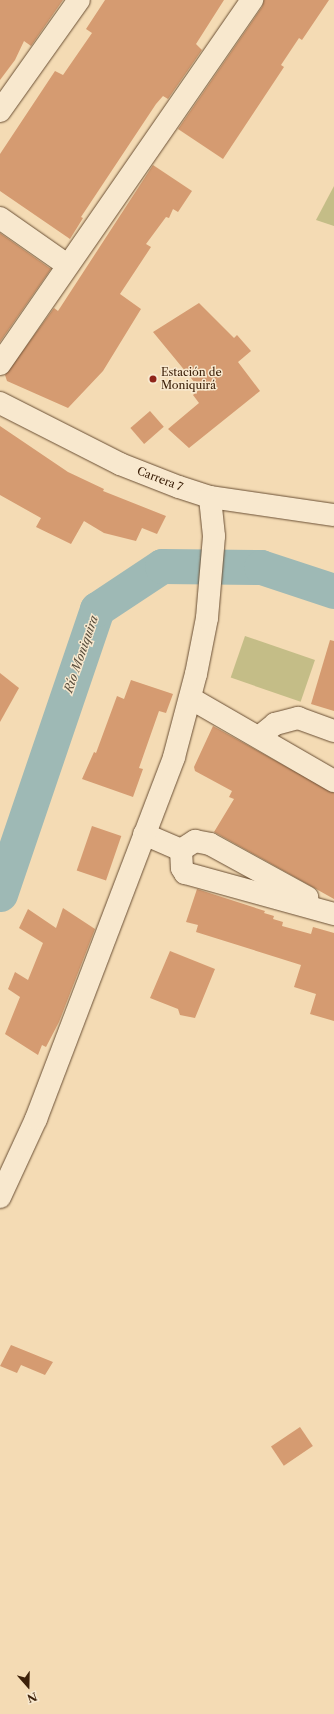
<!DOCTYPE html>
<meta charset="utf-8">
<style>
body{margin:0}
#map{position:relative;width:334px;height:1714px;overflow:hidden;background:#f4dbb4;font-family:"Libre Caslon Text",serif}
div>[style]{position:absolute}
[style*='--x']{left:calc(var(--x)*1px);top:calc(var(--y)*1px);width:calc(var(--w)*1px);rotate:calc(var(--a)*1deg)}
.green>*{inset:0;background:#c4bd87;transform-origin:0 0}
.river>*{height:35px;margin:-17.5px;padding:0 17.5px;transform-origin:17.5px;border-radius:17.5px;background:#9eb9b5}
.building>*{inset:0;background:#d59b71;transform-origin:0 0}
.roads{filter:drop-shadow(0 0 1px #6a4f34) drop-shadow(0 0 1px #6a4f34)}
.minor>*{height:22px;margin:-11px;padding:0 11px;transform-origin:11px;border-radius:11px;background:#f8e8ce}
.dots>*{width:11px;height:11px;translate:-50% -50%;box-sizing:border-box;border:2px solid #f8e8ce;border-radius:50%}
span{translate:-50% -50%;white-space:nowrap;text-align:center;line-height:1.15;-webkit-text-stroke:3px #f8e8ce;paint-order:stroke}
.poi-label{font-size:11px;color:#3c2009}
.left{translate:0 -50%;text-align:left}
.street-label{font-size:11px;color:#3c2009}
.water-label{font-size:12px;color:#594e3d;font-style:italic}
.north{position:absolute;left:8px;top:1666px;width:40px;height:40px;-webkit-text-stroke:3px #f8e8ce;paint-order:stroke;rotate:160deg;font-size:11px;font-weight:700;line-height:16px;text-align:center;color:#3c2009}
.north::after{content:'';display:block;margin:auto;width:14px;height:18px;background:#3c2009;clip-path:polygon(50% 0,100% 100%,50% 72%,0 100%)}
</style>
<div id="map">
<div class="green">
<i style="clip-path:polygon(334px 186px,334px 226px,316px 220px)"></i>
<i style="left:245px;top:636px;width:74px;height:44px;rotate:19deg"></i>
</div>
<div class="river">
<i style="--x:0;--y:894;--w:301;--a:-71.2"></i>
<i style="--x:97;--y:609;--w:78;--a:-33.5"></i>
<i style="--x:162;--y:566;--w:99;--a:0.6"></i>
<i style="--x:261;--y:567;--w:77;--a:18.2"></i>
</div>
<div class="building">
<i style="clip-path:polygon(0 0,63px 0,31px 46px,24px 41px,15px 60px,0 80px)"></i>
<i style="clip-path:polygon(105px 0,224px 0,196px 44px,202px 50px,168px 99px,163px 96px,156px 104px,81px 217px,83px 218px,70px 239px,0 191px,0 154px,55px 71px,63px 75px,92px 33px,86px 29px)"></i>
<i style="clip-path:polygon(264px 0,329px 0,302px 40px,299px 38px,281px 65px,284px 67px,223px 159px,178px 129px,262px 7px)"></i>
<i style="clip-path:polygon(153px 165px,192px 191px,178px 212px,173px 209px,169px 218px,166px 217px,146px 244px,151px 247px,120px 294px,141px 309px,103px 371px,68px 408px,7px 381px,5px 375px,54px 308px,58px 311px)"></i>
<i style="clip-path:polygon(0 233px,51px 269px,0 342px)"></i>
<i style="clip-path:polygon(199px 303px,234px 338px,237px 335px,251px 351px,238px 362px,260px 391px,189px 448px,168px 429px,199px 403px,193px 395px,200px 389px,153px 332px)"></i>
<i style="left:150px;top:411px;width:21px;height:26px;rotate:49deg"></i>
<i style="clip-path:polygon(0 426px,68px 472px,104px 489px,103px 491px,166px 516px,157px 534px,142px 528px,136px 541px,104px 533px,84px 521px,71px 544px,36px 527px,41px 518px,0 495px)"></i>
<i style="clip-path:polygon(330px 640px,334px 641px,334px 711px,311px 704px)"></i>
<i style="clip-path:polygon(0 673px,19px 688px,0 722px)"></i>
<i style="clip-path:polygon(131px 680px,173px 694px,166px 713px,159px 711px,139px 768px,143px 769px,133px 797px,82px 779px,94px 752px,96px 753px,117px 696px,124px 699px)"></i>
<i style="clip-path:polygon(213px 726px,334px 793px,334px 899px,214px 832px,234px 799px,229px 797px,232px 791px,195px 771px,194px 767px)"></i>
<i style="left:92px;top:826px;width:31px;height:47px;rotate:19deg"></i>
<i style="clip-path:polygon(197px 889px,265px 911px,264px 913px,274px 916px,273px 919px,283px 922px,282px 926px,311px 934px,313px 927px,334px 933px,334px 1021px,310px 1014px,316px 994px,294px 987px,301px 965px,196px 932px,198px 925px,186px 922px)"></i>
<i style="clip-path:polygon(63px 908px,95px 929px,59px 1022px,46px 1047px,42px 1045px,38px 1055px,5px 1034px,20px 997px,8px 989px,15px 972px,28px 980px,43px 943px,19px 928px,28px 909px,56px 928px)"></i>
<i style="clip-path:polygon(170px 951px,215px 969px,195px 1018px,180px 1015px,178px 1009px,150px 998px)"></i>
<i style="clip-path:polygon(11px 1345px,53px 1362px,45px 1375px,21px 1365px,17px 1373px,0 1366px)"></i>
<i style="left:300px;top:1427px;width:23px;height:35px;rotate:56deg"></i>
</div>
<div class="roads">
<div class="minor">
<i style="--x:0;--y:111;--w:136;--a:-54.6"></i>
<i style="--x:0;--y:218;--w:82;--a:35"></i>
<i style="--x:0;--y:364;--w:443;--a:-55.3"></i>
<i style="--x:0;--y:403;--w:135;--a:26.9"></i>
<i style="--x:120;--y:464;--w:63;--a:21.3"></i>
<i style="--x:179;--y:487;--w:33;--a:18"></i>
<i style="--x:210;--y:497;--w:125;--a:8.3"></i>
<i style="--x:190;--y:698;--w:166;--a:30"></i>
<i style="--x:259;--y:737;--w:21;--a:-39"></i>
<i style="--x:275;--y:724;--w:24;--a:-15"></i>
<i style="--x:298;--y:718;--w:38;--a:20"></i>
<i style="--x:144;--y:834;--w:40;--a:23.4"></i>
<i style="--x:181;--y:850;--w:18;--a:87"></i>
<i style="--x:182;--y:868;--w:6;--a:59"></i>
<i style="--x:185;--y:873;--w:155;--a:15.4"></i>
<i style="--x:181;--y:850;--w:17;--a:-33"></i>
<i style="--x:195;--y:841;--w:15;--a:11"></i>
<i style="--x:210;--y:844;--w:111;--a:28.7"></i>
<i style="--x:0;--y:1197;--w:86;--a:-65.2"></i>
<i style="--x:36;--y:1119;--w:387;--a:-69.1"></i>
<i style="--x:174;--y:757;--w:86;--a:-75.2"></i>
<i style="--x:196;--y:674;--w:57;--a:-78.9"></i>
<i style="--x:207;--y:618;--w:82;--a:-85.1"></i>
<i style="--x:214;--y:536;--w:39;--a:-96"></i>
</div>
</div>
<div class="dots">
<i style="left:153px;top:379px;background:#8f2418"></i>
</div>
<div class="poi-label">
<span class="left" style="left:161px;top:379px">Estación de<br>Moniquirá</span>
</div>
<div class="street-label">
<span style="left:160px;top:479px;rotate:21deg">Carrera 7</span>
</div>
<div class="water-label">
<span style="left:81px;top:654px;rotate:-71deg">Río Moniquira</span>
</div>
<div class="north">N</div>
</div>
